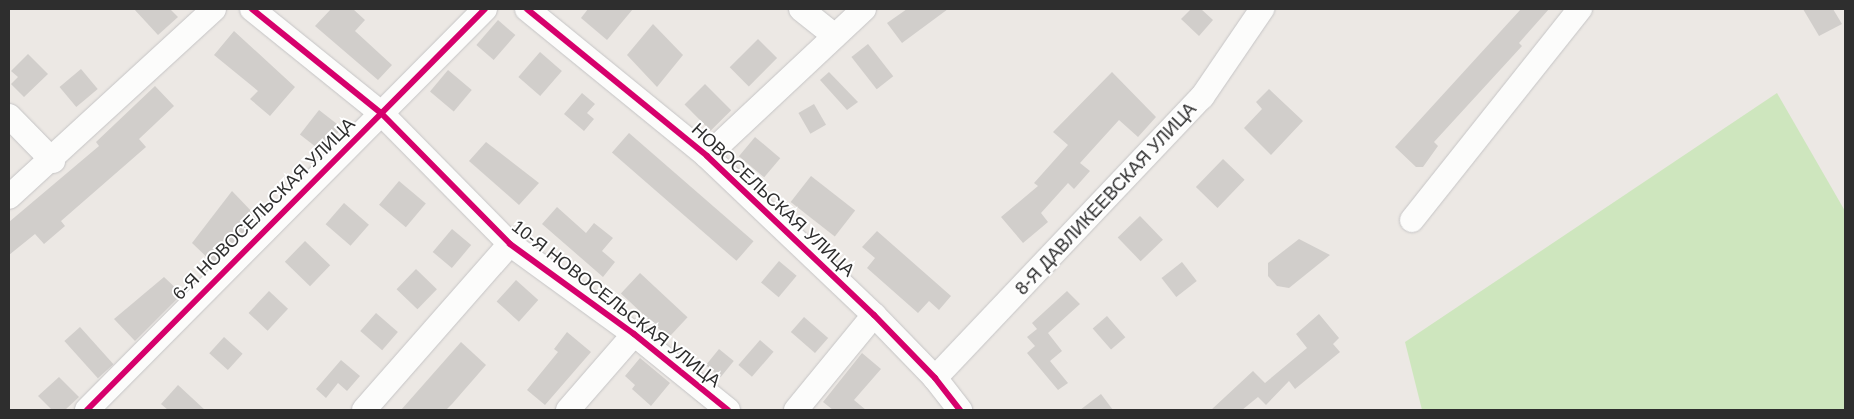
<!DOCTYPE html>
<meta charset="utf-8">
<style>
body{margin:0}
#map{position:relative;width:1854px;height:419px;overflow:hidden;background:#ece8e4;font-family:Helvetica,sans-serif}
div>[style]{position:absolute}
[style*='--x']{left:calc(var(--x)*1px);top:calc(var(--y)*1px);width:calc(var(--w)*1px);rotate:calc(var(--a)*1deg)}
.green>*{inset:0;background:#cee6be}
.building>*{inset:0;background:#d1cecb;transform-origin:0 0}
.roads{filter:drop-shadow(0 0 1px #c5c4c5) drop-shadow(0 0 1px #c5c4c5)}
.minor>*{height:24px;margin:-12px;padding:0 12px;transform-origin:12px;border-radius:12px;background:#fcfcfb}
.cycleway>*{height:6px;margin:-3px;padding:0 3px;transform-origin:3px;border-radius:3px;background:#d6006c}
span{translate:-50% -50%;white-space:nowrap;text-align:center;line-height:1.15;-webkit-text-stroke:4px #fff;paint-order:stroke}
.street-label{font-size:18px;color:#2e2e2e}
.frame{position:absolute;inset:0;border:10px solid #2e2e2e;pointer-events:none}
</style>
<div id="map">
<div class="green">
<i style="clip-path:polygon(1777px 93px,1845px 211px,1845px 410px,1422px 410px,1405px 342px)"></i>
</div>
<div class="building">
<i style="clip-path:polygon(134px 9px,170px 9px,178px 17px,158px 35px)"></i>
<i style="clip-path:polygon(331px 9px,353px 9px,365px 20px,355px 31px,392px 65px,378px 80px,315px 26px)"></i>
<i style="clip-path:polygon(588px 9px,633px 9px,607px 40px,581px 18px)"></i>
<i style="clip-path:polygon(907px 9px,948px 9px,902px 43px,887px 23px)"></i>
<i style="clip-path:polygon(1191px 9px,1201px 9px,1213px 20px,1199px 36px,1181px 19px)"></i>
<i style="clip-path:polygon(1521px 9px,1549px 9px,1519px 43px,1522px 46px,1434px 142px,1438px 146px,1423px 167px,1416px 167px,1395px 147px)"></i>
<i style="clip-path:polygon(1803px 9px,1833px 9px,1842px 24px,1819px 36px)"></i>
<i style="left:498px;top:20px;width:23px;height:33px;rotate:41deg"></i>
<i style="clip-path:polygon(653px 24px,683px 55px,657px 87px,627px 55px)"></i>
<i style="clip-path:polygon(234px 31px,295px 87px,270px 116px,250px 99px,258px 91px,214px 55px)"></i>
<i style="left:758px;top:39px;width:27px;height:40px;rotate:45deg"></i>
<i style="left:868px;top:44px;width:41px;height:21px;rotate:52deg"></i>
<i style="left:540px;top:52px;width:29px;height:33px;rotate:41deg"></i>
<i style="clip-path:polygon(28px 54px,48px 74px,24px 97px,11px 84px,18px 77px,11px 71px)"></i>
<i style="left:81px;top:69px;width:26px;height:28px;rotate:50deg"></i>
<i style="left:448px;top:70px;width:31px;height:28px;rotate:40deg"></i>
<i style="clip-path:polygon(829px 72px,858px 102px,847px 110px,820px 80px)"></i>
<i style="clip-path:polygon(1112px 72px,1156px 117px,1138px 137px,1119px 120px,1080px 163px,1090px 171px,1074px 189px,1068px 183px,1041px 213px,1048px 222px,1023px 243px,1001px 217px,1038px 186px,1034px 183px,1068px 145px,1053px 132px)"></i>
<i style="left:705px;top:84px;width:37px;height:29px;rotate:45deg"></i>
<i style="clip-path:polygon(155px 86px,174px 106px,139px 139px,146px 147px,61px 221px,65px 226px,44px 244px,35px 234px,9px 255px,9px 222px,99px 146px,96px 142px)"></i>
<i style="clip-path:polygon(1269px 89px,1303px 121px,1271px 155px,1244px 128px,1262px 109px,1256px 102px)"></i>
<i style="clip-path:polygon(582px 93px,595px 104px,587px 113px,594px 119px,584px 131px,564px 114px)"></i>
<i style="left:814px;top:104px;width:24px;height:18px;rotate:60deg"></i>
<i style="left:319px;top:110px;width:29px;height:31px;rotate:38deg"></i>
<i style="left:629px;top:133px;width:165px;height:26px;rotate:41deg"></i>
<i style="left:755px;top:137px;width:33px;height:25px;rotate:40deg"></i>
<i style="clip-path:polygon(486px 142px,539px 183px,519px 205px,469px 161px)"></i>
<i style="left:1223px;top:159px;width:30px;height:39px;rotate:44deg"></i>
<i style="left:811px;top:176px;width:56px;height:33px;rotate:38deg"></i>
<i style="left:399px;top:181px;width:35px;height:31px;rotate:40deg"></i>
<i style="clip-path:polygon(232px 191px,258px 218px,213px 263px,192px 243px)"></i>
<i style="left:344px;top:203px;width:33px;height:28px;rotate:41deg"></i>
<i style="clip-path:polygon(557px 207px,586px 233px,594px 223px,613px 238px,602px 251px,615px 262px,603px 277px,542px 224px)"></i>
<i style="left:1140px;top:216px;width:33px;height:31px;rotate:46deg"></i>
<i style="left:452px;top:229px;width:25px;height:30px;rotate:40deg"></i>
<i style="clip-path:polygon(877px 231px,951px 296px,939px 310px,929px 301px,918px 313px,867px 268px,875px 258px,862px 247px)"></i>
<i style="clip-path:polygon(1299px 239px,1330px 255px,1289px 288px,1277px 286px,1268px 276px,1268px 263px)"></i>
<i style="left:305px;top:241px;width:35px;height:29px;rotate:44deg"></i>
<i style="left:779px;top:261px;width:23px;height:28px;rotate:40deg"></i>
<i style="left:1182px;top:262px;width:24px;height:26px;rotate:52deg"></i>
<i style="left:416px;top:269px;width:29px;height:28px;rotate:44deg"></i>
<i style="left:640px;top:273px;width:65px;height:28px;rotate:43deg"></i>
<i style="clip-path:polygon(164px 277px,182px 294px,135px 341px,114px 319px)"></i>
<i style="left:516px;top:280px;width:30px;height:29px;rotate:42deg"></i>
<i style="left:269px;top:291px;width:26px;height:30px;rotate:43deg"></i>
<i style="clip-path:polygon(1067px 291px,1080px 304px,1048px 333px,1062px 351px,1050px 361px,1068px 383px,1058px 390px,1027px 353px,1035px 346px,1027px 337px,1037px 329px,1032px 323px)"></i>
<i style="left:376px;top:313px;width:29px;height:24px;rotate:41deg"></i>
<i style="clip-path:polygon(1319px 314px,1339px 338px,1333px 344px,1340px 352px,1295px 389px,1289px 381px,1266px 405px,1258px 397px,1242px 410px,1211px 410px,1253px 371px,1265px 383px,1307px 348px,1296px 334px)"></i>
<i style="left:1107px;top:316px;width:28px;height:19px;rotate:49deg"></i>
<i style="left:804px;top:317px;width:32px;height:20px;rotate:41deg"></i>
<i style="left:80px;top:327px;width:50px;height:21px;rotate:48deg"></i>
<i style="clip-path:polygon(567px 332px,591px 352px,545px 405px,527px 390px,558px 352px,554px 349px)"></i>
<i style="left:224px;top:337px;width:25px;height:22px;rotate:42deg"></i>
<i style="left:760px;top:340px;width:18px;height:33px;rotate:41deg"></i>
<i style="clip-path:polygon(461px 342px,486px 365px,452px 404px,446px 410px,401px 410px)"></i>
<i style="left:719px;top:349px;width:19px;height:21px;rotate:39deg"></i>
<i style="clip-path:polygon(862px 353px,881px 369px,854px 400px,866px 410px,833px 410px,823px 402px)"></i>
<i style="clip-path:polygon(640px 358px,670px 383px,651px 406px,632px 389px,635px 385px,625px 376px)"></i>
<i style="clip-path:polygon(341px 360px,360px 376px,347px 391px,338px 383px,326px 398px,316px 389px)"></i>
<i style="clip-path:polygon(59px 377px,79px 397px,65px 410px,52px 410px,38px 396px)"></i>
<i style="clip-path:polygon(178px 385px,205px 410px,168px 410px,161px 404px)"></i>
<i style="clip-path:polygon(1101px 394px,1113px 410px,1080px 410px)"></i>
</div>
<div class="roads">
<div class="minor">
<i style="--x:252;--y:9;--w:166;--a:38.9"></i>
<i style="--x:381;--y:113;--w:184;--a:45.4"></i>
<i style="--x:510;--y:244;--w:153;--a:36"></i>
<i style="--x:634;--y:334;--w:121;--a:39"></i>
<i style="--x:527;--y:9;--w:232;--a:39.2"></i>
<i style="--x:707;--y:156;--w:231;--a:43.6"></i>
<i style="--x:874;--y:315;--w:88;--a:45.9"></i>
<i style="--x:935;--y:378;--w:41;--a:52"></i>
<i style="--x:801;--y:9;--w:43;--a:38.5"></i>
<i style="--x:9;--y:116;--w:63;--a:45.6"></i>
<i style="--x:707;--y:156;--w:215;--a:-43.1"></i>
<i style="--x:9;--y:197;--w:278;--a:-42.5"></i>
<i style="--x:1412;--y:220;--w:270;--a:-51.5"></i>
<i style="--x:935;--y:378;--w:388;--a:-46.5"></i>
<i style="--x:1202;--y:97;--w:107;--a:-55.7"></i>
<i style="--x:87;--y:410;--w:565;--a:-45.22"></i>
<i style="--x:364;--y:410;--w:221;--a:-48.7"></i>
<i style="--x:568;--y:410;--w:101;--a:-49"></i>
<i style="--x:796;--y:410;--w:123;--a:-50.6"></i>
</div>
</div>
<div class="cycleway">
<i style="--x:252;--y:9;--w:166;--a:38.9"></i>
<i style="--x:381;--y:113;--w:184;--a:45.4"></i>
<i style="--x:510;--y:244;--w:153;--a:36"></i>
<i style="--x:634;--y:334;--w:121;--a:39"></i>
<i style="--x:527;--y:9;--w:232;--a:39.2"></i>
<i style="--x:707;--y:156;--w:231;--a:43.6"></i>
<i style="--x:874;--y:315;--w:88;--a:45.9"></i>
<i style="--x:935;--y:378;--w:41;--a:52"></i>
<i style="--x:87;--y:410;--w:565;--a:-45.22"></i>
</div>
<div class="street-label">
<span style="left:1106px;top:199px;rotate:-47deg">8-Я ДАВЛИКЕЕВСКАЯ УЛИЦА</span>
<span style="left:773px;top:200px;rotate:43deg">НОВОСЕЛЬСКАЯ УЛИЦА</span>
<span style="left:264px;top:209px;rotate:-45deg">6-Я НОВОСЕЛЬСКАЯ УЛИЦА</span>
<span style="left:616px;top:304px;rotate:38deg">10-Я НОВОСЕЛЬСКАЯ УЛИЦА</span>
</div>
<div class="frame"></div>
</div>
